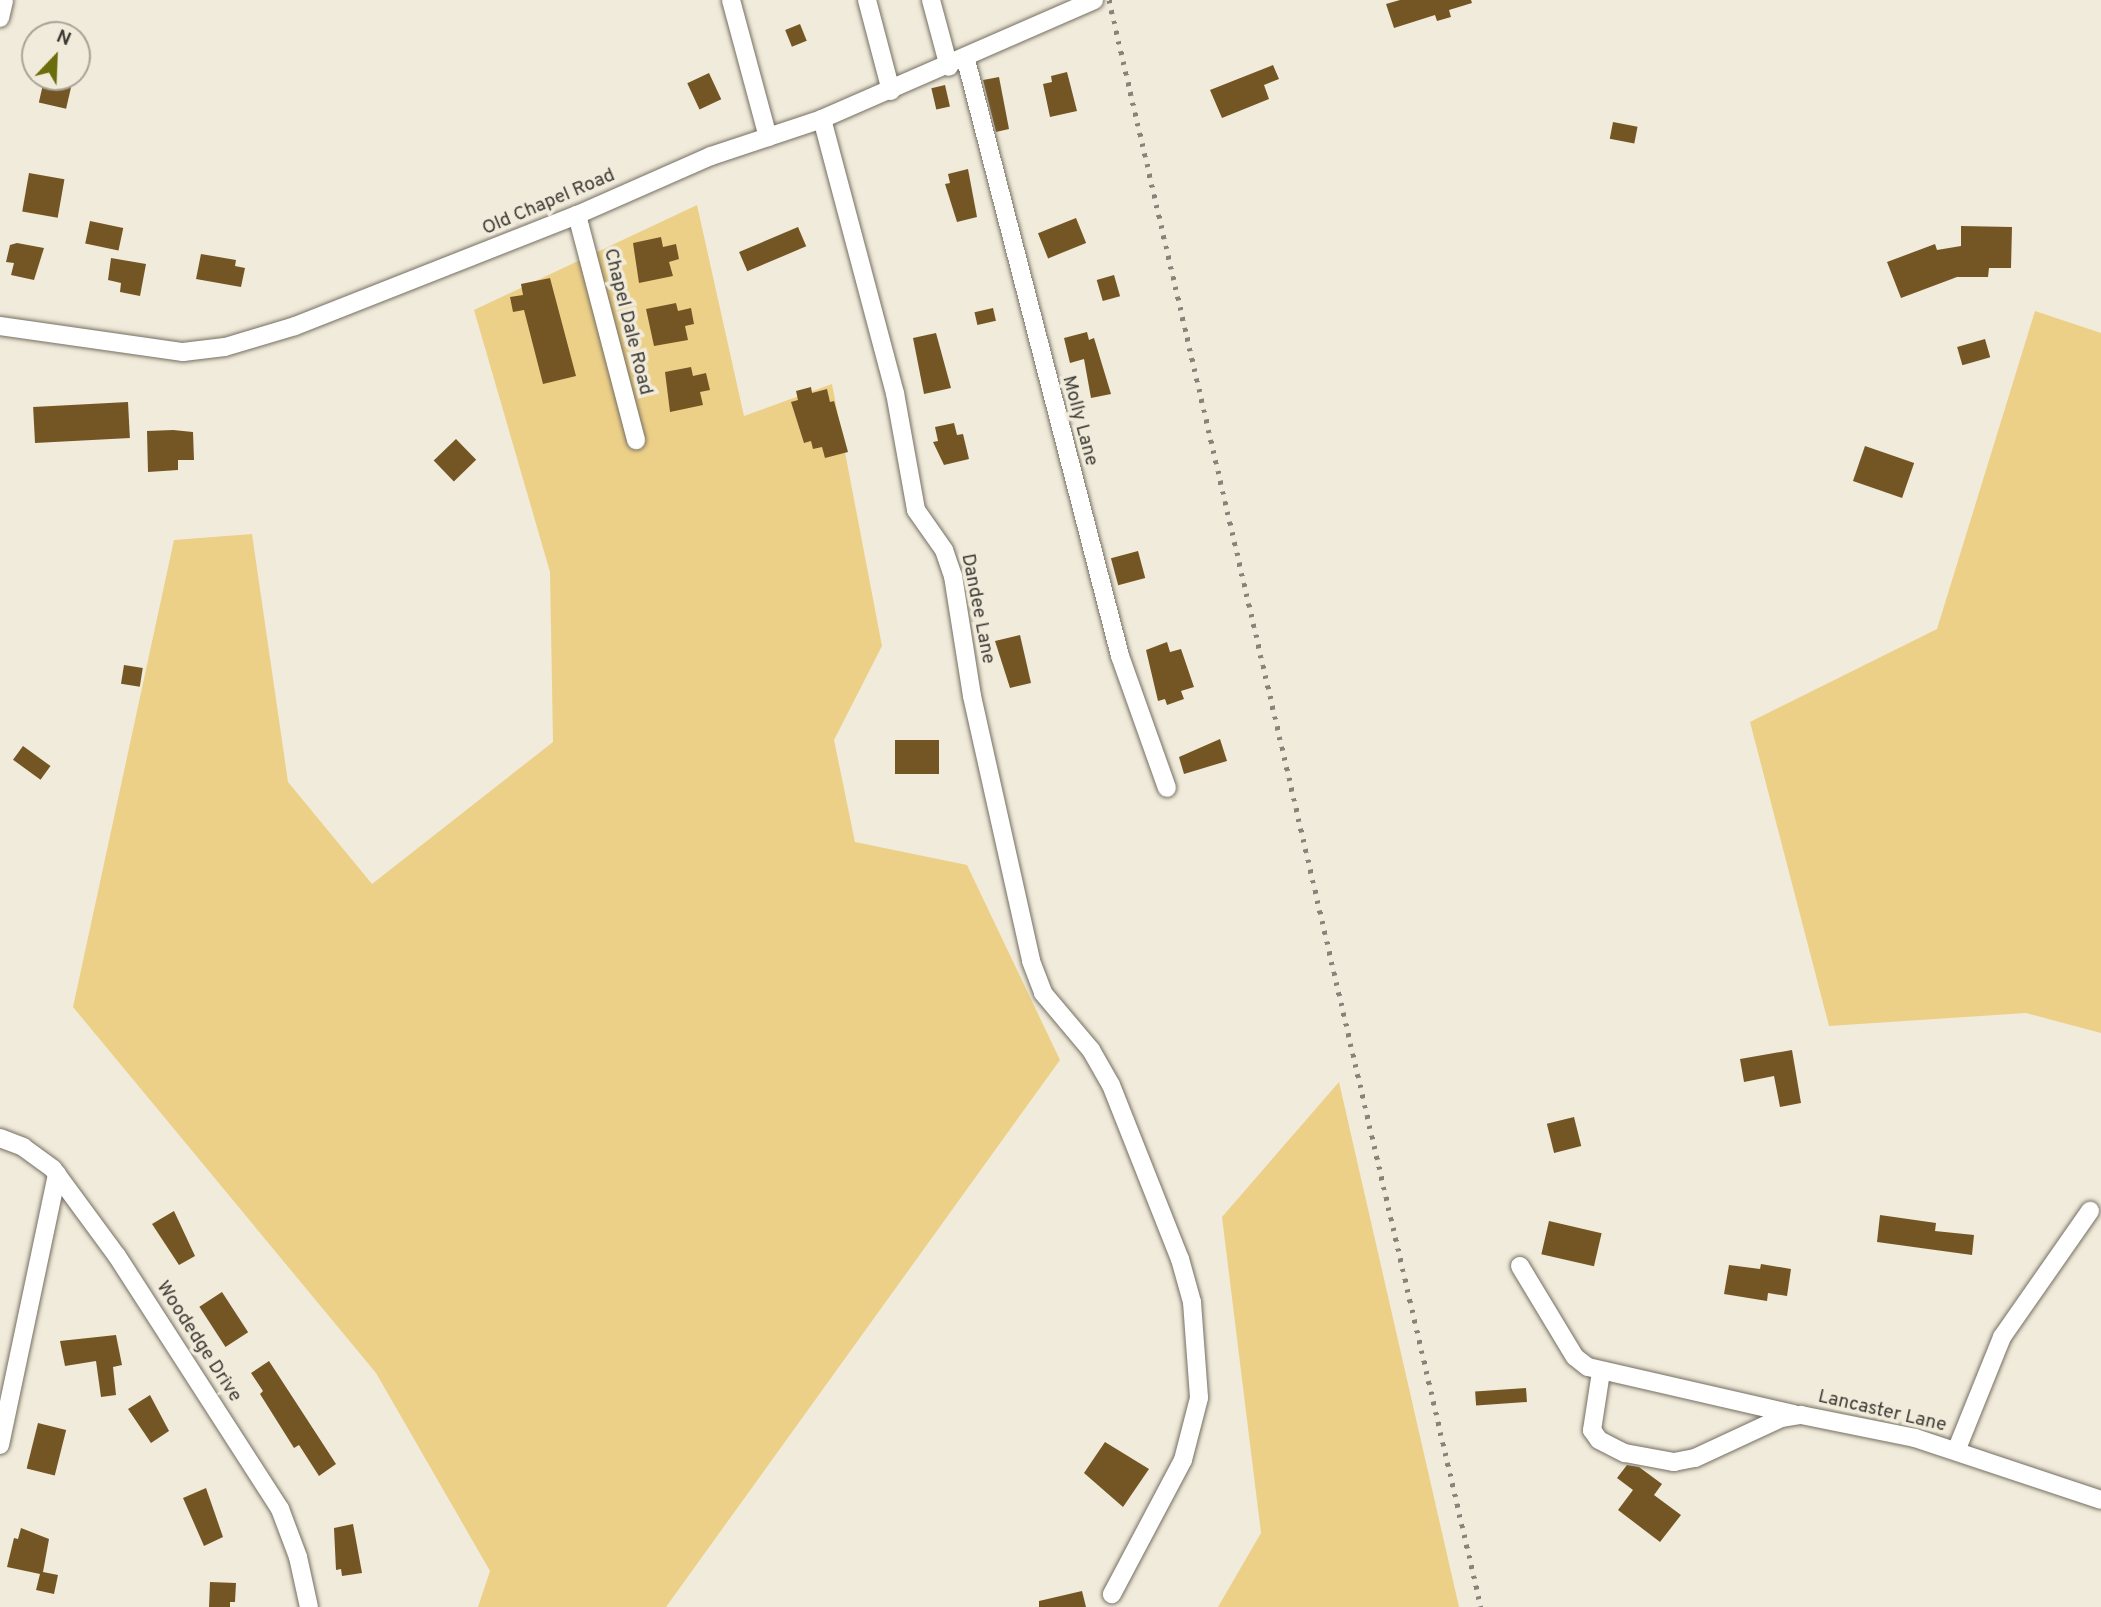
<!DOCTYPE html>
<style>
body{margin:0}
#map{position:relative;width:2101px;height:1607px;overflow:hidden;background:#f1ebdb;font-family:Overpass,sans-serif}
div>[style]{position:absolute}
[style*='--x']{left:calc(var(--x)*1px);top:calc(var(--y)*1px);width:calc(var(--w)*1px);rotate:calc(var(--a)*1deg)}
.green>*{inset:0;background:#edd088}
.building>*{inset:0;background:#735624;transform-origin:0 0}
.roads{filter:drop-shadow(0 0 2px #756f62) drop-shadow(0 0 2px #756f62)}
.minor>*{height:18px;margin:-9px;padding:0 9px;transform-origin:9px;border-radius:9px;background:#fff}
.rail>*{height:5px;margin-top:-2.5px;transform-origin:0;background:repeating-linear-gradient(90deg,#878379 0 3.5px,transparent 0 10.5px)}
span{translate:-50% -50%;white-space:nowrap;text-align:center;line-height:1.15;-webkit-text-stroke:7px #f1ebdb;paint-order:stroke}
.street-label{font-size:19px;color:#3c3a34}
.north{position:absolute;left:21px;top:21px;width:70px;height:70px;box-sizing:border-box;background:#f1ebdb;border:2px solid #a9a498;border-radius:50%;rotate:23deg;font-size:19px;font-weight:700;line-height:28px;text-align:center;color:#3c3a34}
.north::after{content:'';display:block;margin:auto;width:24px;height:32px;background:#6b6c0b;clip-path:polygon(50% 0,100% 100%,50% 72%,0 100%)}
</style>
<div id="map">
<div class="green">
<i style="clip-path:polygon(697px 205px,744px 416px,832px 384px,882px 646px,834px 740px,855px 842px,967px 865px,1060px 1060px,666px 1607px,478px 1607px,490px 1571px,376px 1373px,73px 1007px,174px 540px,252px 534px,288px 782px,372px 884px,553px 742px,550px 572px,474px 310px)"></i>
<i style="clip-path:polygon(2035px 311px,2101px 333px,2101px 1033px,2026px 1013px,1829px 1026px,1750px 722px,1937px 629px)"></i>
<i style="clip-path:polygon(1339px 1082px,1459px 1607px,1218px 1607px,1261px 1533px,1222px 1217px)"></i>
</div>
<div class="building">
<i style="clip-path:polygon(1400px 0,1471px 0,1472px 3px,1449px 10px,1451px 17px,1437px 21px,1435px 15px,1394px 28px,1386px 4px)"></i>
<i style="left:800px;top:24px;width:18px;height:16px;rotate:68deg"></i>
<i style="clip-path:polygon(1273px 65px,1279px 79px,1264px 85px,1269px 99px,1222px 118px,1210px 90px)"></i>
<i style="clip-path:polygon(1067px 72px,1077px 111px,1050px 117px,1043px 84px,1052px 82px,1051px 76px)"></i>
<i style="left:709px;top:73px;width:29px;height:24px;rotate:65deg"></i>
<i style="clip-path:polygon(999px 77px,1009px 129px,996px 132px,983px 80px)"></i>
<i style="left:44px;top:80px;width:28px;height:23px;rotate:13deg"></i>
<i style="left:945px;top:85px;width:22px;height:14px;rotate:77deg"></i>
<i style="left:1613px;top:122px;width:25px;height:17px;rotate:11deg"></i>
<i style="clip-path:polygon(968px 169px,977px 217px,957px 222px,945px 184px,950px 183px,948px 174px)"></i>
<i style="left:29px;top:173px;width:36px;height:39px;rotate:10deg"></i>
<i style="left:1076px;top:218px;width:27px;height:41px;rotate:68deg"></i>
<i style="left:90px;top:221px;width:34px;height:23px;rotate:12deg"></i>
<i style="clip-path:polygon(1961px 226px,2012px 227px,2011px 268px,1989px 268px,1988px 277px,1957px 277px,1901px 298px,1887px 262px,1935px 244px,1937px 250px,1961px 246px)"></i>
<i style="left:798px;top:227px;width:21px;height:64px;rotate:67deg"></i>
<i style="clip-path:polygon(661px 237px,663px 247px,676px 244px,679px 259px,669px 262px,673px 276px,639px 283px,633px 243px)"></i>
<i style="clip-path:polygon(17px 243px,44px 248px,34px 280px,11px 275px,14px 263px,6px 262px,10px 245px)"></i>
<i style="clip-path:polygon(201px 254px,236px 260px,235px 266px,245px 268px,241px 287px,196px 279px)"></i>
<i style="clip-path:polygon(111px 258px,146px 264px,140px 296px,120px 292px,121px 283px,108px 280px)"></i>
<i style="left:1114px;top:275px;width:22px;height:18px;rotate:74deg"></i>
<i style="clip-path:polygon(550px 278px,576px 376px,543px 384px,524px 310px,513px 312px,510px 297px,523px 295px,521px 284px)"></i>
<i style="clip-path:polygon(676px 303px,678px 311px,691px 308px,694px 324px,685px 326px,688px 340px,654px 346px,646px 309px)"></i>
<i style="left:993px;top:308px;width:13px;height:19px;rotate:77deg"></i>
<i style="clip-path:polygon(1087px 332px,1089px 340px,1094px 338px,1111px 394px,1091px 398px,1084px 359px,1070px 363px,1064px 338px)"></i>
<i style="clip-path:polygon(936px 333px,951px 388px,924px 394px,913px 338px)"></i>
<i style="left:1985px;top:339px;width:19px;height:29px;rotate:74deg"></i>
<i style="clip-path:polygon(691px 367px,693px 376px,706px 373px,710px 390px,700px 392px,703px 405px,670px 412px,665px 372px)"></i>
<i style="clip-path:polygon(811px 387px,812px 393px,827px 389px,830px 402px,834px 401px,848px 452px,825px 458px,822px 447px,813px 449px,811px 441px,804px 443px,791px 402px,798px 400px,796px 391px)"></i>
<i style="left:128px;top:402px;width:36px;height:95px;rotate:87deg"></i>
<i style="clip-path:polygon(954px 423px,957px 435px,963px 434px,969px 459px,944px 465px,933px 442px,938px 441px,935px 427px)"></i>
<i style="clip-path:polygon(173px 430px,193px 432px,194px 460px,178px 460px,178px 470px,148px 472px,147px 431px)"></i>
<i style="left:456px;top:439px;width:29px;height:31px;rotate:46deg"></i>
<i style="left:1865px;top:446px;width:52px;height:37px;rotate:19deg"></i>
<i style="left:1138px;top:551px;width:28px;height:28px;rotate:75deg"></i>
<i style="clip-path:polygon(1020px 635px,1031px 683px,1010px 688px,995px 641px)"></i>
<i style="clip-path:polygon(1167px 642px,1170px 652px,1181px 649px,1194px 687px,1181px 691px,1184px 699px,1167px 705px,1165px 699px,1158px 701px,1146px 650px)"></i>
<i style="left:124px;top:665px;width:19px;height:19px;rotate:9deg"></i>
<i style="clip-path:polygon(1220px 739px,1227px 761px,1184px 774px,1179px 757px)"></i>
<i style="left:939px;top:740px;width:34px;height:44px;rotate:90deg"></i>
<i style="left:23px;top:746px;width:34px;height:17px;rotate:36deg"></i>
<i style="clip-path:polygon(1792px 1050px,1801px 1103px,1780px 1107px,1774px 1076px,1744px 1082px,1740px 1059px)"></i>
<i style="left:1574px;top:1117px;width:30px;height:28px;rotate:76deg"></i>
<i style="clip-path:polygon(174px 1211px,195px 1256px,179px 1265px,152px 1224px)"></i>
<i style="clip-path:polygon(1880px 1215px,1936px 1223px,1935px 1231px,1974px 1235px,1972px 1255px,1877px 1242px)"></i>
<i style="left:1549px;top:1221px;width:54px;height:34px;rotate:13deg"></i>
<i style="clip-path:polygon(1761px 1264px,1791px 1269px,1787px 1296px,1768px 1293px,1767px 1301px,1724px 1294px,1729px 1265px,1760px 1269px)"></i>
<i style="left:222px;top:1292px;width:48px;height:27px;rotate:57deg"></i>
<i style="clip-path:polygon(116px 1335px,122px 1365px,113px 1367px,116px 1395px,101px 1397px,96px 1361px,65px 1366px,60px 1341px)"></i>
<i style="clip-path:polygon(269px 1361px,336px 1464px,319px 1476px,299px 1445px,294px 1448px,260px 1394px,263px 1391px,251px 1373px)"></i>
<i style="left:1526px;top:1388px;width:14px;height:51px;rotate:86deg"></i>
<i style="clip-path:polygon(150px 1395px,169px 1431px,151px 1443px,128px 1409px)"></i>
<i style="left:38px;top:1423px;width:29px;height:47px;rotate:14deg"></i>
<i style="clip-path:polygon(1105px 1442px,1149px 1469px,1123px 1507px,1084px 1473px)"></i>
<i style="clip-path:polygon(1627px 1465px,1639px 1467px,1662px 1484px,1654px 1495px,1681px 1515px,1660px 1542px,1618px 1510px,1633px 1490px,1617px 1478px)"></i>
<i style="clip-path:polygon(206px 1488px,223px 1537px,204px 1546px,183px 1498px)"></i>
<i style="clip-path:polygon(353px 1524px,362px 1573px,342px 1576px,341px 1569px,336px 1570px,334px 1528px)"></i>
<i style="clip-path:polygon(21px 1528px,49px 1539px,43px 1572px,58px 1575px,54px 1594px,36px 1590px,40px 1574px,7px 1567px,14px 1538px,18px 1539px)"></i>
<i style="clip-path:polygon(210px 1582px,236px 1583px,235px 1602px,230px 1602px,230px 1607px,209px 1607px)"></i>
<i style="clip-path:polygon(1082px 1591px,1086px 1607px,1039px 1607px,1039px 1601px)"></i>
</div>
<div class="roads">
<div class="minor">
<i style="--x:731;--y:0;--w:142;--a:74.9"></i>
<i style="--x:867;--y:0;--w:94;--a:75.2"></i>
<i style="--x:931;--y:0;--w:69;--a:75"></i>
<i style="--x:0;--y:18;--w:18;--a:-77"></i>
<i style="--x:966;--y:60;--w:616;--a:75.51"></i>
<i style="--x:1120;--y:656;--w:140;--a:70.4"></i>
<i style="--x:822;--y:119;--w:284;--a:75.1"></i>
<i style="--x:895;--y:393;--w:119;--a:79.8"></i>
<i style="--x:916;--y:510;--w:49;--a:55"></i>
<i style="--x:944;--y:550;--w:28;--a:71"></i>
<i style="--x:953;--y:576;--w:121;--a:81"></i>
<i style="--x:972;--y:696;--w:271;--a:77.4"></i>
<i style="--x:1031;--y:961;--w:34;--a:69"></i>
<i style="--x:1043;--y:993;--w:75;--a:49.9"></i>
<i style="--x:1091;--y:1050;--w:40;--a:60.3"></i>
<i style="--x:1111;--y:1085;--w:187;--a:68.4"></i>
<i style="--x:1180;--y:1259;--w:45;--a:74.4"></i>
<i style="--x:1192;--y:1302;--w:96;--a:85.8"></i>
<i style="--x:1199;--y:1398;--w:64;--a:104.5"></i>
<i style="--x:1183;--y:1460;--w:152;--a:117.9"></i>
<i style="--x:577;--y:215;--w:233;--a:75.3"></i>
<i style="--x:0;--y:326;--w:185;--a:8.1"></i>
<i style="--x:183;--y:352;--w:42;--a:-6.8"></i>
<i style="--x:225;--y:347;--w:73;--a:-16.7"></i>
<i style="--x:295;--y:326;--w:303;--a:-21.5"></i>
<i style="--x:577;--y:215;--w:146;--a:-23.8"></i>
<i style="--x:711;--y:156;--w:117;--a:-18.4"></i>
<i style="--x:822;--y:119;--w:297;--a:-23.6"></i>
<i style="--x:0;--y:1138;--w:25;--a:21"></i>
<i style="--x:23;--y:1147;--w:37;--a:36"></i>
<i style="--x:53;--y:1169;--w:108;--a:53.7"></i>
<i style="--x:117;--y:1256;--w:301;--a:57.2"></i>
<i style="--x:280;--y:1509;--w:51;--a:69.4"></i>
<i style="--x:298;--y:1557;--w:51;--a:77.6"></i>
<i style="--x:1520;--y:1266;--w:106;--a:58.9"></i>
<i style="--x:1575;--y:1357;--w:16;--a:38"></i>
<i style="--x:1588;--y:1367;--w:211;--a:12.9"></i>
<i style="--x:1601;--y:1372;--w:59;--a:98.8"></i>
<i style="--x:1592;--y:1430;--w:12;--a:55"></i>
<i style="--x:1599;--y:1440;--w:29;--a:27"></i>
<i style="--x:1625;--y:1453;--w:50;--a:10.4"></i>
<i style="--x:1674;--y:1462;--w:21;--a:-11"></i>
<i style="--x:1695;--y:1458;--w:95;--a:-24.9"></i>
<i style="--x:1781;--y:1418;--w:20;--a:-9"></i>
<i style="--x:1801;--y:1415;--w:116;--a:11.4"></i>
<i style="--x:1915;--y:1438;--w:196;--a:18.4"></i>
<i style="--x:0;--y:1445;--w:277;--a:-78.1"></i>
<i style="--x:1956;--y:1451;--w:123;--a:-68"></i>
<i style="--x:2002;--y:1337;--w:154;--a:-55.1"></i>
</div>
</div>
<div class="rail">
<i style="--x:1109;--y:0;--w:1649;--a:76.97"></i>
</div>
<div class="street-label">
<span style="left:549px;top:203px;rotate:-23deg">Old Chapel Road</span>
<span style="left:627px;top:322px;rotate:76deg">Chapel Dale Road</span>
<span style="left:1079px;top:421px;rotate:75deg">Molly Lane</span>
<span style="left:977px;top:609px;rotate:79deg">Dandee Lane</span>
<span style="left:198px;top:1342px;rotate:57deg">Woodedge Drive</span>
<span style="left:1882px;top:1412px;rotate:13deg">Lancaster Lane</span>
</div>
<div class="north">N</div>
</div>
